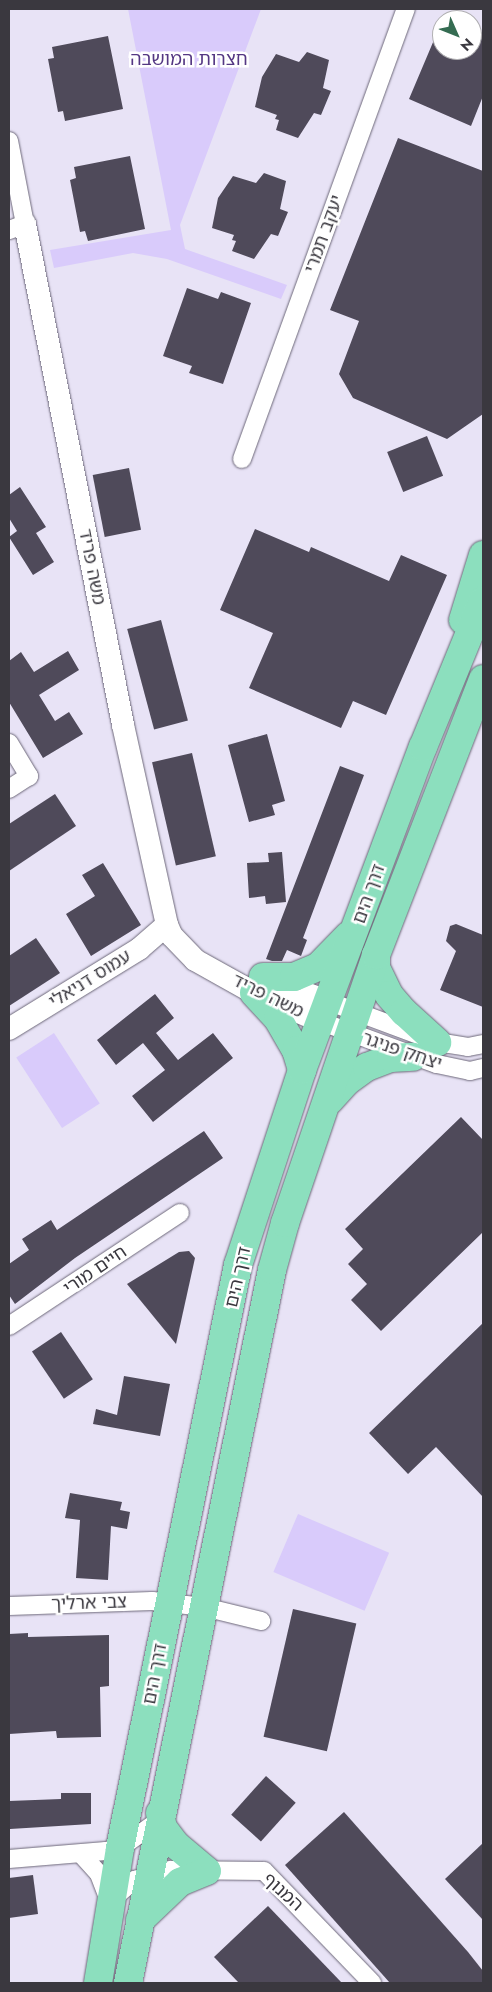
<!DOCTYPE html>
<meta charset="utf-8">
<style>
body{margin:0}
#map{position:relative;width:492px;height:1992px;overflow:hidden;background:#e8e3f6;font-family:Jost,"Noto Sans Hebrew",sans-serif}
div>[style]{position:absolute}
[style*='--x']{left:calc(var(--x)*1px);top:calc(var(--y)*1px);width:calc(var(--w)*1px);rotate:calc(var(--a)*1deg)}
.green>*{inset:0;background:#d9cbfb;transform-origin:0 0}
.building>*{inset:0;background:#4f4a5a;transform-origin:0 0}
.roads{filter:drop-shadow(0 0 1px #6d6879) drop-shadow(0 0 1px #6d6879)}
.minor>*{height:18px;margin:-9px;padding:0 9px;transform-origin:9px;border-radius:9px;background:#fff}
.tertiary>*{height:22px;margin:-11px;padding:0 11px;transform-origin:11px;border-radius:11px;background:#fff}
.primary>*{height:28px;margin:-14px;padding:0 14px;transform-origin:14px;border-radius:14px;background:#8cdfbe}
span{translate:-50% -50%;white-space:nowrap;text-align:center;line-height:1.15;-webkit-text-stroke:5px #fff;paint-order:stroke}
.park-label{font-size:18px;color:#543783}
.street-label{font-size:18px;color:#3a383f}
.frame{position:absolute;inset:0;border:10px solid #3a383f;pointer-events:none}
.north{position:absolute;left:432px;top:10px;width:50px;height:50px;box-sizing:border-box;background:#fff;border:1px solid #b0afb2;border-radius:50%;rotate:134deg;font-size:14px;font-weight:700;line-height:20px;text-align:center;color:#3a383f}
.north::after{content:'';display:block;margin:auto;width:18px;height:22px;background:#356c52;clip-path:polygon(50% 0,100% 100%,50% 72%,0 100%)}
</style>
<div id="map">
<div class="green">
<i style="clip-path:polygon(128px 9px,261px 9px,180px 225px,185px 249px,287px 285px,281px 299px,167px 259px,133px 253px,54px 268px,50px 250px,171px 230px)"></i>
<i style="left:54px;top:1033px;width:84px;height:45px;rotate:57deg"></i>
<i style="left:298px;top:1514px;width:99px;height:63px;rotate:23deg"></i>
</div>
<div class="building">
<i style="clip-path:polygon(442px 21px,442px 50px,460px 50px,472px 55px,483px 29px,483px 96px,471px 126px,409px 99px)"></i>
<i style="clip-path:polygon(108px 36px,123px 109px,65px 121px,63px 111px,58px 112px,48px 59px,54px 58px,52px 47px)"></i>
<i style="clip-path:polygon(307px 52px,329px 60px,323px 88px,331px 91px,321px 115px,314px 113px,298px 138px,276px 130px,279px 120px,275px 119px,277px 115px,255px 107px,262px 77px,276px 54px,299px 62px)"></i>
<i style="clip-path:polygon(398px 138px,483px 171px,483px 414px,447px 439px,353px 398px,339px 374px,359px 321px,330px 310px)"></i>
<i style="clip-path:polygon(130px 156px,145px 229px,88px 241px,85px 231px,80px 232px,70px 180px,76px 178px,74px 167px)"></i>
<i style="clip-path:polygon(264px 173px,286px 181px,280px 209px,288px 212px,278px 236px,271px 234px,254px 259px,232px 251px,236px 241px,232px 240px,234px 235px,212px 228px,218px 198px,233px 176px,256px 183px)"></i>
<i style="clip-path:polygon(187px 288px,218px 299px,221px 292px,251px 303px,223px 384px,189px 373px,192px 366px,163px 356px)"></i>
<i style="left:427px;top:436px;width:43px;height:43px;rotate:68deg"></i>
<i style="left:129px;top:468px;width:63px;height:37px;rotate:79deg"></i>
<i style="clip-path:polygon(20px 487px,46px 527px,36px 533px,54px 562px,33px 575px,9px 537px,17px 531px,9px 518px,9px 495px)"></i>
<i style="clip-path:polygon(255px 529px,309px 552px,311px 547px,389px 581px,401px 555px,447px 575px,386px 715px,353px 701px,341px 728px,249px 688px,273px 633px,220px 610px)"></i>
<i style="left:161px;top:620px;width:104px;height:35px;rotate:75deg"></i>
<i style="clip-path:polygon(68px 651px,79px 670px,39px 695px,55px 721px,69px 712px,83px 734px,43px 758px,9px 702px,9px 661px,21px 652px,34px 672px)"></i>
<i style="clip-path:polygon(267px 734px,285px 801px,272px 805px,275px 815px,249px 822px,228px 745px)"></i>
<i style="left:192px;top:753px;width:106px;height:41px;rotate:77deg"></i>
<i style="clip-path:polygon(340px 766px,364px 775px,303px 938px,307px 940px,301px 956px,287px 950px,282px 961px,272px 961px,266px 959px)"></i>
<i style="clip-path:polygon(55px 794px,76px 826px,9px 871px,9px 824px)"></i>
<i style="clip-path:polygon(282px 852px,286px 902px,266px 904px,265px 896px,249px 898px,247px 863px,269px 862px,268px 853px)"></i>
<i style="clip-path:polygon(103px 863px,141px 925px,91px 956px,66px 914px,95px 896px,82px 875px)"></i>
<i style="clip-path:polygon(456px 924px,483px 935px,483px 1007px,440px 990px,456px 951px,446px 941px,450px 926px)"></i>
<i style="clip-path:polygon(36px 938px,60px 973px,9px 1006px,9px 956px)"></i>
<i style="clip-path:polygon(155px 994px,174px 1018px,156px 1033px,178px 1060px,213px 1033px,233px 1058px,153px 1122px,132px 1096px,165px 1070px,143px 1043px,116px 1065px,97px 1040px)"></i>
<i style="clip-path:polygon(461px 1117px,483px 1140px,483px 1232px,381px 1331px,351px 1300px,367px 1284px,348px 1264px,363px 1249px,345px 1229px)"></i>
<i style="clip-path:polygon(204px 1131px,223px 1158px,75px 1258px,15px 1304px,9px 1295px,9px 1264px,29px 1250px,22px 1239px,51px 1220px,57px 1230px)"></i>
<i style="clip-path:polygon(189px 1251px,195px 1258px,176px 1344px,127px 1284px,179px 1252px)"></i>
<i style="clip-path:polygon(483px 1323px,483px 1497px,436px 1447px,408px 1474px,369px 1433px)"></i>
<i style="left:61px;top:1332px;width:57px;height:35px;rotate:56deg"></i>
<i style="clip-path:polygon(124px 1376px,170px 1384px,160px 1436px,93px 1424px,96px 1409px,117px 1415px)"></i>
<i style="clip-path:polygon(70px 1493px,122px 1502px,120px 1510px,130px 1512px,127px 1529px,111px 1526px,108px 1580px,76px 1578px,80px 1520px,65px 1518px)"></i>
<i style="left:293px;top:1609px;width:65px;height:131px;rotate:13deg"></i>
<i style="clip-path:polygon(28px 1633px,28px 1637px,109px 1635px,109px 1686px,100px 1687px,101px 1737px,57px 1738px,56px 1731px,9px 1734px,9px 1634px)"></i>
<i style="left:266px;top:1776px;width:40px;height:52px;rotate:42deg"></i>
<i style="clip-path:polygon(61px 1793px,91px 1793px,91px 1824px,10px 1829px,9px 1801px,61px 1799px)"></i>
<i style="clip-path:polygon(344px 1812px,468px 1952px,483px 1971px,483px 1983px,390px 1983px,285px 1865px)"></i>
<i style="clip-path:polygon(483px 1843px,483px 1920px,445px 1879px)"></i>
<i style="clip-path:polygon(33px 1875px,38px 1914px,9px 1918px,9px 1878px)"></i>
<i style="clip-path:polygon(268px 1906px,342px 1983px,239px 1983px,214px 1957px)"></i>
</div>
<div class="roads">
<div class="minor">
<i style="--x:9;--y:141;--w:85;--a:79.1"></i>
<i style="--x:25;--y:224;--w:17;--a:159"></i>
<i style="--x:242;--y:459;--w:479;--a:-70"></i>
<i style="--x:9;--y:743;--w:39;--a:59"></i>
<i style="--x:29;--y:776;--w:24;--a:147"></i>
<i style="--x:330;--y:1002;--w:114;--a:20.5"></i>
<i style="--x:437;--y:1042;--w:31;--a:9"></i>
<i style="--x:468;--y:1047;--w:15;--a:-11"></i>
<i style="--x:322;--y:1022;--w:122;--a:20.1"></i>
<i style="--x:437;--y:1064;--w:34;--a:12"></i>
<i style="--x:470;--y:1071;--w:13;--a:-13"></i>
<i style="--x:9;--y:1326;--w:205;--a:-33.5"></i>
<i style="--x:9;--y:1606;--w:143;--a:-2"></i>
<i style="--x:152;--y:1601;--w:52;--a:6.6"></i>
<i style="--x:204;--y:1607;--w:59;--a:13.8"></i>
<i style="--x:82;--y:1855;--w:25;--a:48"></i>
<i style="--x:99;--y:1874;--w:26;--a:69"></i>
<i style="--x:9;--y:1859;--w:97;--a:-4.7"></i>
<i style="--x:106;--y:1851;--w:14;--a:-12"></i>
<i style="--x:120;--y:1848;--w:47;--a:-35.4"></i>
<i style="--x:112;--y:1899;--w:30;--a:-40"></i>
<i style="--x:135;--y:1880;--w:37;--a:-16"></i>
<i style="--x:171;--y:1870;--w:93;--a:0.6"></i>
<i style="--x:264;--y:1871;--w:156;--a:46"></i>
</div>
<div class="tertiary">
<i style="--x:25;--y:224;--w:510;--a:78.93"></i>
<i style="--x:123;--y:725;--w:205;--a:77.6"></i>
<i style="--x:167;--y:925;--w:12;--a:66"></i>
<i style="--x:172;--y:936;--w:33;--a:46"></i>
<i style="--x:195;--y:960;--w:68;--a:29.2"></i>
<i style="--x:254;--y:993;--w:74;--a:23.1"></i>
<i style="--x:270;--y:980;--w:64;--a:20.1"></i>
<i style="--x:9;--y:1029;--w:153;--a:-31.6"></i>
<i style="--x:139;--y:949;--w:37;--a:-41"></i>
</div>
<div class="primary">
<i style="--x:463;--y:620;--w:68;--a:-72.9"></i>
<i style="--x:376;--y:955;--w:13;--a:90"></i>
<i style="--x:376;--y:968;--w:30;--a:64"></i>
<i style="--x:389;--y:995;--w:23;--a:49"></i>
<i style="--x:404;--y:1012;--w:45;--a:42.3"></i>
<i style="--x:263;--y:977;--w:31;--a:0"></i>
<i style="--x:294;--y:977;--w:26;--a:-23"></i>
<i style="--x:318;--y:967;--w:43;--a:-45.9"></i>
<i style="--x:254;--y:993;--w:35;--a:47"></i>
<i style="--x:278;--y:1019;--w:36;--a:60"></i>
<i style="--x:296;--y:1050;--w:21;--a:73"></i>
<i style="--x:330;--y:1100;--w:24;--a:-48"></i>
<i style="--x:346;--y:1082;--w:26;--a:-36"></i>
<i style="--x:367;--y:1067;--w:26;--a:-21"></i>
<i style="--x:391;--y:1058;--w:22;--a:-3"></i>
<i style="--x:160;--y:1813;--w:15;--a:79"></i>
<i style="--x:163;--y:1828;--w:21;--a:53"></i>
<i style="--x:176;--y:1845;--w:40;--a:40"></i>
<i style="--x:140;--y:1920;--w:55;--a:-43.5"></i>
<i style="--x:180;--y:1882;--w:29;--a:-22"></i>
<i style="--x:98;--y:1983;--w:137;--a:-80.7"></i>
<i style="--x:120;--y:1848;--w:595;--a:-78.56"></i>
<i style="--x:238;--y:1265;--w:205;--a:-71.8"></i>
<i style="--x:302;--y:1070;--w:345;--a:-69.5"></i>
<i style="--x:423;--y:747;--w:158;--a:-67.7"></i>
<i style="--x:128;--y:1983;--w:727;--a:-78.58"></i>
<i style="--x:272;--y:1270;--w:49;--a:-74.5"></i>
<i style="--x:285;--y:1223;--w:283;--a:-71.2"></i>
<i style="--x:376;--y:955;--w:296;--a:-68.8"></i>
</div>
</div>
<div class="park-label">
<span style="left:189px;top:59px">חצרות המושבה</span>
</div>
<div class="street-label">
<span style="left:324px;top:234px;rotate:-70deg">יעקב תמרי</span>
<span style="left:92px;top:567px;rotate:79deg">משה פריד</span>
<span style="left:369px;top:894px;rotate:-70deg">דרך הים</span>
<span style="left:90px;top:979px;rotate:-32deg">עמוס דניאלי</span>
<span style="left:268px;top:996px;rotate:26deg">משה פריד</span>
<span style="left:402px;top:1051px;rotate:19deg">יצחק פניגר</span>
<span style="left:95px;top:1270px;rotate:-34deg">חיים מורי</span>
<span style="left:238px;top:1277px;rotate:-77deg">דרך הים</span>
<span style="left:89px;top:1603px;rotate:-2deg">צבי ארליך</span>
<span style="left:155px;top:1674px;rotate:-79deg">דרך הים</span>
<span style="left:283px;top:1892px;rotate:42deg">המנוף</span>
</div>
<div class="frame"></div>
<div class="north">N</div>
</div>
